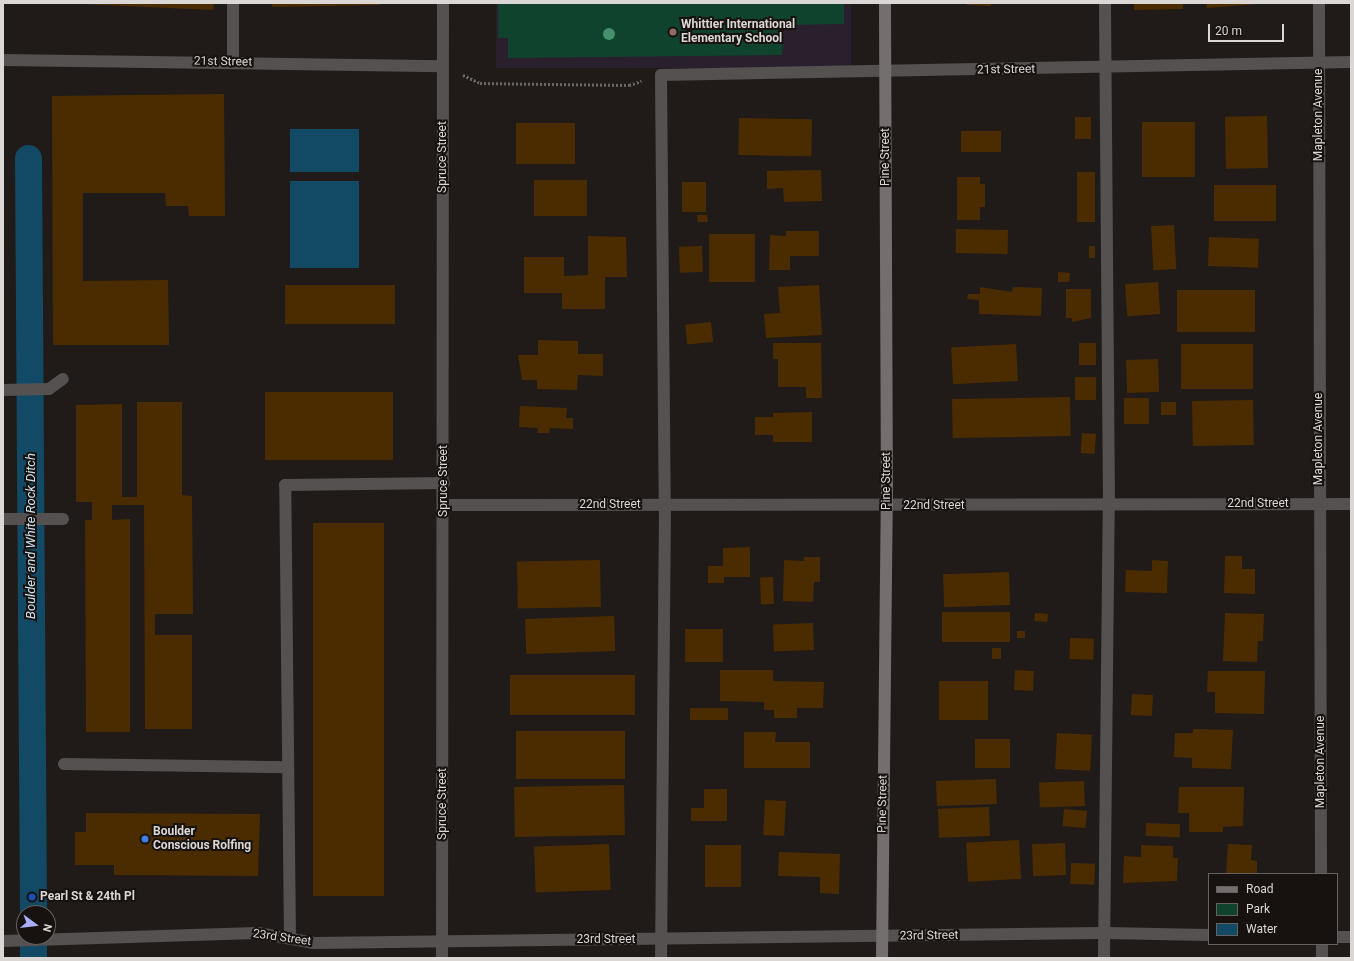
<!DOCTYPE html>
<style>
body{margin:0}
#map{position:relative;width:1354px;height:961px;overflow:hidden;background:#201b18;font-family:Roboto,sans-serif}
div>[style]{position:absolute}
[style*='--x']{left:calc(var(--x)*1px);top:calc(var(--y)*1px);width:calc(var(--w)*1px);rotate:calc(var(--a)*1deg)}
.education>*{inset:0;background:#291f2d;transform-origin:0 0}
.green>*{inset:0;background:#10432e}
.water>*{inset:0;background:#124a65;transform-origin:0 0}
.canal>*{height:27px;margin:-13.5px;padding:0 13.5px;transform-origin:13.5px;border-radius:13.5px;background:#124a65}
.building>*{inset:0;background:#4b2c00;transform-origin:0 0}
.path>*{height:2.5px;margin-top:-1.25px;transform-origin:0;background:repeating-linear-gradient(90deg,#6b6764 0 2px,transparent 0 4px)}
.lane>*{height:12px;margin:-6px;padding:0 6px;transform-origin:6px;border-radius:6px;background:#545150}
.street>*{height:12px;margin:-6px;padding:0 6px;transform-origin:6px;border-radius:6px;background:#545150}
.secondary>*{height:12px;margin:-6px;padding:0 6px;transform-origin:6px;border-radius:6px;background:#746e6e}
.trees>*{width:12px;height:12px;margin:-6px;border-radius:50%;background:#45916e}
.dots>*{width:11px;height:11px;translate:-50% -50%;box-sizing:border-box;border:2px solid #17120f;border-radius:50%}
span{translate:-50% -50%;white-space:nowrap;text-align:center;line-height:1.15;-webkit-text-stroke:4px #17120f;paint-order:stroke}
.poi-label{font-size:12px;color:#dbd7d5;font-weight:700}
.left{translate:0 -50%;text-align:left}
.street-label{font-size:12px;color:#dbd7d5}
.water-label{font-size:13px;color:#cce3f0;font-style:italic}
.frame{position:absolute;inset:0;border:4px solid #dbd7d5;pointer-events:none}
.legend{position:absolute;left:1208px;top:873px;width:130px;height:72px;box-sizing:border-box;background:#17120f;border:1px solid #65615e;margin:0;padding:5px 7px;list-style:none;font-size:12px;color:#dbd7d5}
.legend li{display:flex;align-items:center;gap:8px;height:20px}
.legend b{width:20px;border:1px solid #65615e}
.north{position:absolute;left:16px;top:905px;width:40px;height:40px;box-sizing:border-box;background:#17120f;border:1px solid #65615e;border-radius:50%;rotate:105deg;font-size:11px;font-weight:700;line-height:16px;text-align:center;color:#dbd7d5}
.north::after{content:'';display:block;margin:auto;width:14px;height:18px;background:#aaaffb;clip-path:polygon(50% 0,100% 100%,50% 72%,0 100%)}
.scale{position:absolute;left:1208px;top:24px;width:76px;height:18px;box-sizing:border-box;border:2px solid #dbd7d5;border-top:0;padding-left:5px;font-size:12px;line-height:14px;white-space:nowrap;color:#dbd7d5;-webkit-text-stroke:3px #17120f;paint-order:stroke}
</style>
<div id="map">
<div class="education">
<i style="left:496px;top:3px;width:355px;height:65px"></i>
</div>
<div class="green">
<i style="clip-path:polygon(498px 3px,844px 3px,844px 24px,784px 25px,782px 55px,508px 58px,508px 38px,498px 38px)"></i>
</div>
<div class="water">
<i style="left:359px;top:129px;width:43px;height:69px;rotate:90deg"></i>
<i style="left:290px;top:181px;width:69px;height:87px"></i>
</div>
<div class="canal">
<i style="--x:28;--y:158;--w:755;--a:89.62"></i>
<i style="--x:33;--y:937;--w:21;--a:90"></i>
</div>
<div class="building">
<i style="clip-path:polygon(59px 3px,214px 3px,213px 10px)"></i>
<i style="clip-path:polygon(272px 3px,380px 3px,380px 5px,272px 7px)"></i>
<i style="clip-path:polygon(967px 3px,991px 3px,991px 6px,967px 5px)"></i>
<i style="clip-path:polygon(1134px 3px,1183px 3px,1183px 9px,1134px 10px)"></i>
<i style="clip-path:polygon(1206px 3px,1258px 3px,1258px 4px,1207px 8px)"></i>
<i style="clip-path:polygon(224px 94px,225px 216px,189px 216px,188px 206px,166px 206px,165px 193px,83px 193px,83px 281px,168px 280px,169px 345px,53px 345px,52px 96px)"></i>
<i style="left:1267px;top:116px;width:52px;height:42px;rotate:89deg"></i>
<i style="left:1075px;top:117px;width:16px;height:22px"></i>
<i style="left:739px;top:118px;width:73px;height:37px;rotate:1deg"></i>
<i style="left:1195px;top:122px;width:55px;height:53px;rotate:90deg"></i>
<i style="left:516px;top:123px;width:59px;height:41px"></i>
<i style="left:961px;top:131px;width:40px;height:21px"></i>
<i style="clip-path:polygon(821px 170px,822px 201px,784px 202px,783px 188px,767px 189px,767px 171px)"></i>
<i style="left:1077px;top:172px;width:18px;height:50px"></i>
<i style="clip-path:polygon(957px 177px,980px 177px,980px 184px,985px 184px,985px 207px,980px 207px,980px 220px,957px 220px)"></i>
<i style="left:534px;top:180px;width:53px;height:36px"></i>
<i style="left:682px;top:182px;width:24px;height:30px"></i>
<i style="left:1276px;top:185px;width:36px;height:62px;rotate:90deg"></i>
<i style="clip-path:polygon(697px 215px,707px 215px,708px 222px,698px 222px)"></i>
<i style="left:1174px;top:225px;width:44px;height:23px;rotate:87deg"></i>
<i style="left:956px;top:229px;width:52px;height:24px;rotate:1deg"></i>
<i style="clip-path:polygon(786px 231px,819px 231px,819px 256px,790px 256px,790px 270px,769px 270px,770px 235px,786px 236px)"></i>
<i style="left:709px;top:234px;width:46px;height:48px"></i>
<i style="clip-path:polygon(588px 236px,626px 237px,627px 277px,605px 277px,605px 309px,562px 309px,562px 293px,524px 293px,524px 257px,564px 257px,564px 276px,588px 275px)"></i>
<i style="left:1209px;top:237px;width:50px;height:29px;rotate:2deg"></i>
<i style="left:702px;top:246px;width:26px;height:23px;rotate:88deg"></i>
<i style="left:1089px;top:246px;width:6px;height:12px"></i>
<i style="clip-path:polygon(1058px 272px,1070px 273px,1069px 282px,1058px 282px)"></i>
<i style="left:1158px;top:282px;width:32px;height:33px;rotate:86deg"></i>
<i style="left:395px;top:285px;width:39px;height:110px;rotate:90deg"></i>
<i style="clip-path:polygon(819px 285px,822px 335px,766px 338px,764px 314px,780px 313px,778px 287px)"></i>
<i style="clip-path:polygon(980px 287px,1012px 292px,1013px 287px,1042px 288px,1041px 316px,979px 314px,979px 300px,967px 299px,968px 294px,980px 294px)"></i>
<i style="clip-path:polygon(1066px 289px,1091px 289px,1091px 318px,1072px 322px,1072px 318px,1066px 318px)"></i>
<i style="left:1255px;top:290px;width:42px;height:78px;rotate:90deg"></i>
<i style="left:711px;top:322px;width:20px;height:26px;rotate:84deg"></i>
<i style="clip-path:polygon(538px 340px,578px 341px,578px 354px,603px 354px,603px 376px,578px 375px,577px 390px,537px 389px,537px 380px,522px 380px,518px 355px,538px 355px)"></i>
<i style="clip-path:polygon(773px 343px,821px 343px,822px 398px,806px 398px,806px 387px,778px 387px,778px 359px,773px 359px)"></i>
<i style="left:1079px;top:343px;width:17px;height:22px"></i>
<i style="left:1016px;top:344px;width:37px;height:65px;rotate:87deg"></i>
<i style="left:1253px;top:344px;width:45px;height:72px;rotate:90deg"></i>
<i style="left:1158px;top:359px;width:33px;height:32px;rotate:88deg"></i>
<i style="left:1075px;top:377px;width:21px;height:23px"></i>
<i style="left:265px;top:392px;width:128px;height:68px"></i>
<i style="left:1070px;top:397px;width:39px;height:118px;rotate:89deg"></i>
<i style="left:1124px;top:398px;width:25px;height:26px"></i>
<i style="left:1253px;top:400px;width:45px;height:61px;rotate:89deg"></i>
<i style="clip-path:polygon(137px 402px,182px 402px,182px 495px,192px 496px,193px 614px,155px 614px,155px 635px,192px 635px,192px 729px,145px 729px,144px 505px,112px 505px,112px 520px,130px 519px,130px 732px,86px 732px,85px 520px,92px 520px,92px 502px,76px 502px,76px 405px,122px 404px,122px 497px,137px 497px)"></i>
<i style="left:1161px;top:402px;width:15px;height:13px"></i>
<i style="clip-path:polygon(520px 406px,567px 408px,566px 418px,573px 418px,573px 429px,550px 428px,549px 433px,537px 433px,538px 428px,519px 427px)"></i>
<i style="clip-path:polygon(812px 412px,812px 442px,773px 442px,773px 435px,755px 435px,755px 417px,773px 417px,773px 413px)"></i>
<i style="left:1082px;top:433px;width:14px;height:20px;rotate:4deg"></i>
<i style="left:313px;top:523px;width:71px;height:373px"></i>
<i style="clip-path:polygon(750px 547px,750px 577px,724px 577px,724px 583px,708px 583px,708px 566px,723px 566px,723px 548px)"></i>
<i style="clip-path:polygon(1225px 556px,1242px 556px,1242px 569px,1255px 569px,1255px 594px,1224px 593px)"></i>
<i style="clip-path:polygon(804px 557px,820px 557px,820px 582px,814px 582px,813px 602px,783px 601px,784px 560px,804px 561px)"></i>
<i style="left:600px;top:560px;width:47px;height:83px;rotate:89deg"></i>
<i style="clip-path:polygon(1152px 560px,1168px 561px,1167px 593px,1125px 592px,1126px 570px,1152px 571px)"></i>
<i style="left:1009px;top:572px;width:33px;height:66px;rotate:88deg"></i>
<i style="left:773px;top:577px;width:27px;height:13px;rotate:88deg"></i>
<i style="left:1010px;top:612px;width:30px;height:68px;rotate:90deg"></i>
<i style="left:1035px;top:613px;width:13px;height:8px;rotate:4deg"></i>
<i style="clip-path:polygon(1225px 613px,1264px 614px,1263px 641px,1258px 641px,1257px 662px,1223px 661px)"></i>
<i style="left:614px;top:616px;width:35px;height:89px;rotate:88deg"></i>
<i style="left:813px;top:623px;width:27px;height:40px;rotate:88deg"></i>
<i style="left:723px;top:629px;width:33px;height:38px;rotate:90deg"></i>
<i style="left:1017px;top:631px;width:8px;height:7px"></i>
<i style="left:1070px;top:638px;width:24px;height:21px;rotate:2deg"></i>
<i style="left:992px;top:648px;width:9px;height:11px"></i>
<i style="clip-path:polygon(720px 670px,773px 670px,773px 681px,824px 682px,823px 708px,797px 708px,797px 718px,774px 718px,774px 710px,764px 710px,764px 702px,720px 701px)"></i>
<i style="left:1015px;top:670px;width:19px;height:20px;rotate:3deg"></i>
<i style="clip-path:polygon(1208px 671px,1265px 671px,1264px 714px,1215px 713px,1215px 692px,1207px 692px)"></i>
<i style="left:635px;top:675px;width:40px;height:125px;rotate:90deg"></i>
<i style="left:939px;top:681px;width:49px;height:39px"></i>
<i style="left:1132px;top:694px;width:21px;height:21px;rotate:3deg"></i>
<i style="left:690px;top:708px;width:38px;height:12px"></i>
<i style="clip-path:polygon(1193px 729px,1233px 730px,1231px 769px,1192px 768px,1192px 758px,1174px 757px,1175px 733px,1193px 733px)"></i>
<i style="left:625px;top:731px;width:48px;height:109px;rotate:90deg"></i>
<i style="clip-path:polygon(744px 732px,776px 732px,775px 742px,810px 742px,810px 768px,744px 768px)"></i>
<i style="left:1057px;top:733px;width:35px;height:36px;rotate:3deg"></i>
<i style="left:1010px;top:739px;width:29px;height:35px;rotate:90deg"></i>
<i style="left:996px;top:779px;width:25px;height:60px;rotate:88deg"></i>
<i style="left:1084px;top:781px;width:25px;height:45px;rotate:88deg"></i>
<i style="left:624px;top:785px;width:50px;height:110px;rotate:89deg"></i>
<i style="clip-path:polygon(1179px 787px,1244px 787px,1243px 826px,1223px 827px,1223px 832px,1189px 832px,1189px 813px,1178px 813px)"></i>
<i style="clip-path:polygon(704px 789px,727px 789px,727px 821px,691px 821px,691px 808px,704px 808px)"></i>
<i style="left:765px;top:800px;width:21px;height:35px;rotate:3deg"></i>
<i style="left:989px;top:807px;width:29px;height:51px;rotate:88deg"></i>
<i style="left:1064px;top:809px;width:23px;height:17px;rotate:5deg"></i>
<i style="clip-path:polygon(86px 813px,260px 814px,258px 876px,114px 875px,114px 865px,75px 865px,75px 832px,86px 832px)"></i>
<i style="left:1146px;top:823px;width:34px;height:13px;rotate:2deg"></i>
<i style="left:1019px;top:840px;width:39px;height:53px;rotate:87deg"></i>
<i style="left:1065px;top:843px;width:32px;height:33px;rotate:88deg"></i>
<i style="left:609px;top:844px;width:46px;height:75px;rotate:88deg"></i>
<i style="clip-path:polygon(1228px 844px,1252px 845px,1251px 860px,1257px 861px,1257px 874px,1226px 874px)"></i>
<i style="left:705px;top:845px;width:36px;height:42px"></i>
<i style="clip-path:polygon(1141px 845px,1173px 846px,1173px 858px,1178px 858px,1177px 881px,1123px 883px,1124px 856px,1141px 857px)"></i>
<i style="clip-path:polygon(779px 852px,840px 854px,839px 894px,820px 893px,820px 877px,778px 876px)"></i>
<i style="left:1071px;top:863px;width:24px;height:21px;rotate:2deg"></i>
</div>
<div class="path">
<i style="--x:463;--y:75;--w:19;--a:25"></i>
<i style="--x:480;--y:83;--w:149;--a:0.8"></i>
<i style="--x:629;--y:85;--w:13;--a:-18"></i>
</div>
<div class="lane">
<i style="--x:233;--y:3;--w:59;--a:90"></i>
<i style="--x:661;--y:75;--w:430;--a:89.5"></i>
<i style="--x:665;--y:505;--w:453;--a:90.5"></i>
<i style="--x:3;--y:390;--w:46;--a:-1.2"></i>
<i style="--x:49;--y:389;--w:17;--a:-36"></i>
<i style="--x:3;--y:519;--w:60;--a:0"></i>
<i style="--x:64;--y:764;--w:224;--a:0.8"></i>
<i style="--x:290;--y:939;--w:454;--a:-90.6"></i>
<i style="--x:285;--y:485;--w:159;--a:-0.7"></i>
<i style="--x:1104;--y:958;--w:453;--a:-89.4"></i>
<i style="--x:1109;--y:505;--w:502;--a:-90.46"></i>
</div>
<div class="street">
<i style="--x:1319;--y:3;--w:871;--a:89.87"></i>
<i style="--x:3;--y:60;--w:439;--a:0.8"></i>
<i style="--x:661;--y:75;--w:690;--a:-1.08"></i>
<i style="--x:444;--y:505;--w:907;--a:-0.06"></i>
<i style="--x:1337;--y:937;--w:14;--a:0"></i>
<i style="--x:3;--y:941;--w:255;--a:-1.8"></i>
<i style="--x:258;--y:933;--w:57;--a:10.1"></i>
<i style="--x:314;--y:943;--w:790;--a:-0.73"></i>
<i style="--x:1104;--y:933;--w:105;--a:1.1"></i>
<i style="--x:442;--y:958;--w:955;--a:-89.94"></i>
<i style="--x:1322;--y:958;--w:14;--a:-90"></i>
</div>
<div class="secondary">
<i style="--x:882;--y:958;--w:452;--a:-89.4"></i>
<i style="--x:887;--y:506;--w:503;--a:-90.23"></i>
</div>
<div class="trees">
<i style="left:609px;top:34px"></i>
</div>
<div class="dots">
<i style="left:673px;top:32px;background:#8d6e63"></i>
<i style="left:145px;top:839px;background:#3f7fe0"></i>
<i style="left:32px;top:897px;background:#1a4fb4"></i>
</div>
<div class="poi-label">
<span class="left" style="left:681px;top:32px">Whittier International<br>Elementary School</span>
<span class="left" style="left:153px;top:839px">Boulder<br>Conscious Rolfing</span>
<span class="left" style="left:40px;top:897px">Pearl St &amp; 24th Pl</span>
</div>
<div class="street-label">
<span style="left:223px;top:62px;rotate:1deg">21st Street</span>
<span style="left:1006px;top:70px;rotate:-1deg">21st Street</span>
<span style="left:1319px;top:115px;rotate:-90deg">Mapleton Avenue</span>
<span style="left:443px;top:157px;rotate:-90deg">Spruce Street</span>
<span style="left:886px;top:157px;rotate:-90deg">Pine Street</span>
<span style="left:1319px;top:439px;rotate:-90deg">Mapleton Avenue</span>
<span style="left:444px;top:481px;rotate:-90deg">Spruce Street</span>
<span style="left:887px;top:481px;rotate:-90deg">Pine Street</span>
<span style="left:1258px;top:504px">22nd Street</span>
<span style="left:610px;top:505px">22nd Street</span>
<span style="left:934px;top:506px">22nd Street</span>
<span style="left:1321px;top:762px;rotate:-90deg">Mapleton Avenue</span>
<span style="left:443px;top:804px;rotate:-90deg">Spruce Street</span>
<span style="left:883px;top:804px;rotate:-89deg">Pine Street</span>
<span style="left:929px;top:936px;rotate:-1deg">23rd Street</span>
<span style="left:282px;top:938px;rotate:8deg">23rd Street</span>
<span style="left:606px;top:940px">23rd Street</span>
</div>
<div class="water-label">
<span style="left:31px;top:536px;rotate:-90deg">Boulder and White Rock Ditch</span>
</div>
<div class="frame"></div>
<ul class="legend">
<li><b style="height:5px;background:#746e6e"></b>Road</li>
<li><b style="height:11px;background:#10432e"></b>Park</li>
<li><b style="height:11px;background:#124a65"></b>Water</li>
</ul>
<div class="north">N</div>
<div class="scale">20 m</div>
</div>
